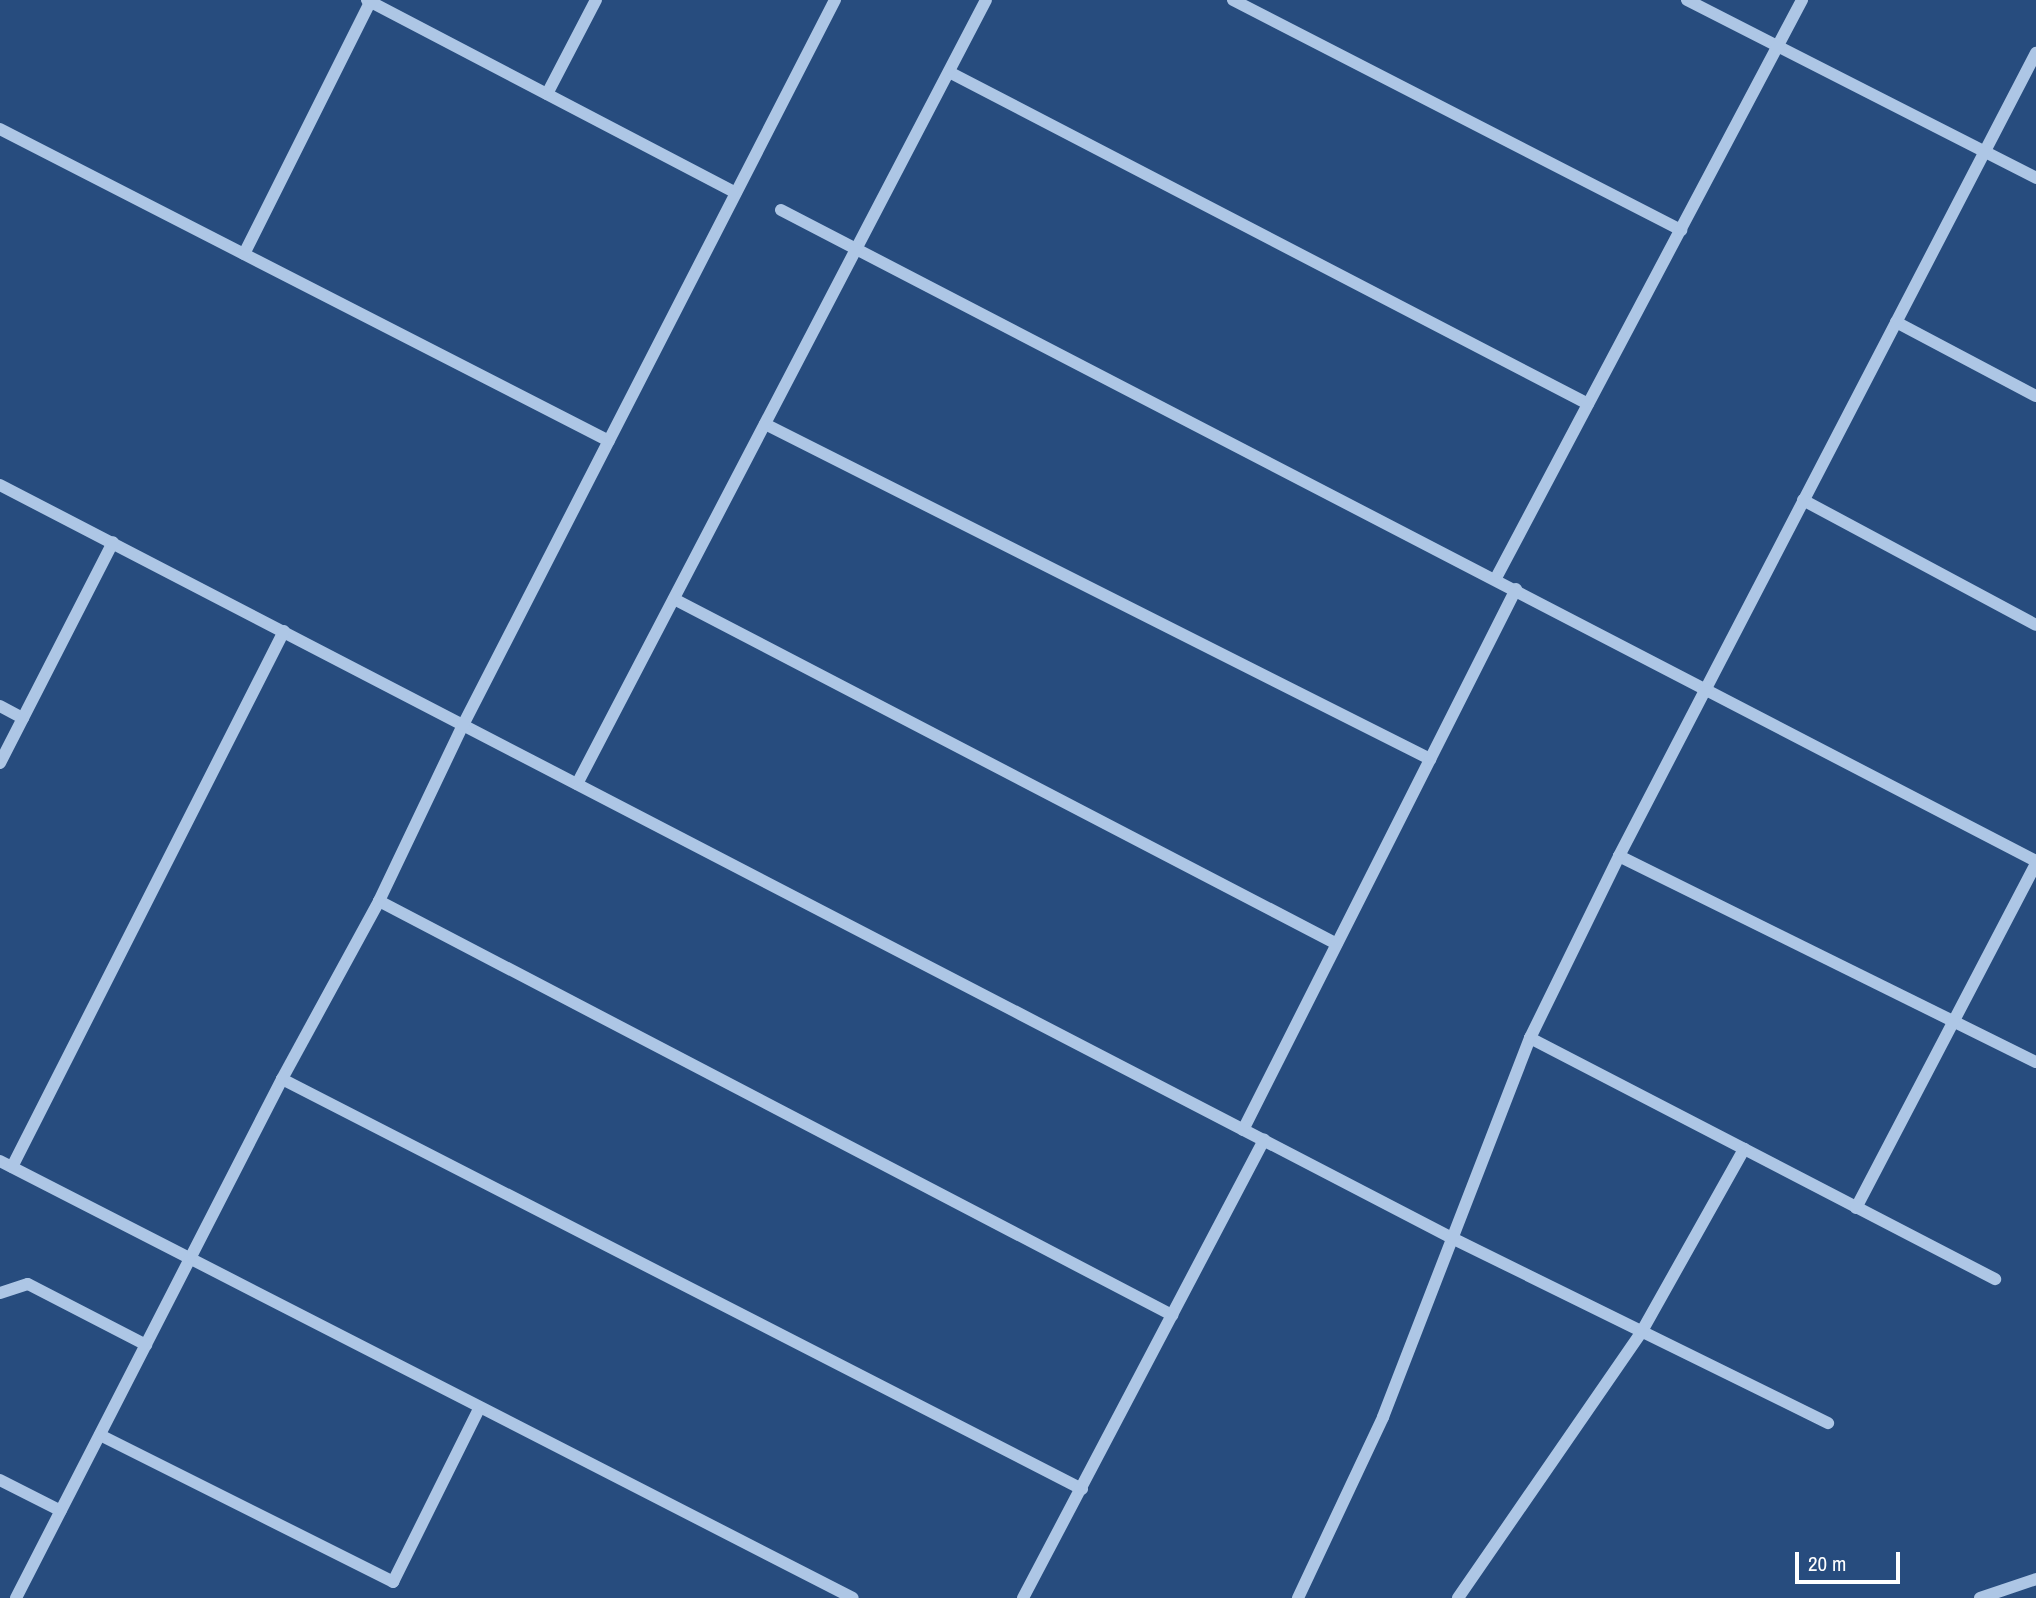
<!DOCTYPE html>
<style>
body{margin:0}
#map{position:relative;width:2036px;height:1598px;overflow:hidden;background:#274c7e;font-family:"Archivo Narrow",sans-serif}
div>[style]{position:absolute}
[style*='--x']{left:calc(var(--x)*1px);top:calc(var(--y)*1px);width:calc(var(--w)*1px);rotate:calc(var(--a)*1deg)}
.minor>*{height:12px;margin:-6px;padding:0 6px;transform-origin:6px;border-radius:6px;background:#adc6e5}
span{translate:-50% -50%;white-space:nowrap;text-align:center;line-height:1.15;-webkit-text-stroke:6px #274c7e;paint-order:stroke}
.scale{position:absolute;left:1795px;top:1552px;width:105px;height:32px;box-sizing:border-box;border:4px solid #fff;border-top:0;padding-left:9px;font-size:21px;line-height:24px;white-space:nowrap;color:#fff;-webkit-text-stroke:5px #274c7e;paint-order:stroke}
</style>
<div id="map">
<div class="minor">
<i style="--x:367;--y:0;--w:416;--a:27.6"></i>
<i style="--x:1233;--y:0;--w:504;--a:27.18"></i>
<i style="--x:1687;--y:0;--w:392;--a:27"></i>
<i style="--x:949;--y:72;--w:720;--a:27.45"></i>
<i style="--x:547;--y:94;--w:106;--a:-62.5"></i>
<i style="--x:0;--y:129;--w:684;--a:27.13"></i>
<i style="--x:781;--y:210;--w:1414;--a:27.42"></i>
<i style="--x:244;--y:254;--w:284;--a:-63.4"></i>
<i style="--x:1896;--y:322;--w:158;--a:27.9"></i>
<i style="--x:765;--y:424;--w:745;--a:26.74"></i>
<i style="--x:0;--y:485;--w:1638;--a:27.41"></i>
<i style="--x:1454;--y:1239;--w:417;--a:26.2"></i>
<i style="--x:1803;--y:500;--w:264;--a:28.2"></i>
<i style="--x:1496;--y:578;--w:654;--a:-62.1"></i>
<i style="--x:674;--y:599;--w:747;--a:27.49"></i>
<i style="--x:0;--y:706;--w:26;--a:28"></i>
<i style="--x:0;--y:763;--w:248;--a:-62.9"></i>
<i style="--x:577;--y:784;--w:884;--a:-62.45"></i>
<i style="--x:1619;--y:856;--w:465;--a:26.3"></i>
<i style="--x:379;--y:901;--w:895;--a:27.57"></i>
<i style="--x:1530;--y:1038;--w:524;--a:27.4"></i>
<i style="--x:282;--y:1079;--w:899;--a:27.14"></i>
<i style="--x:1243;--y:1130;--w:606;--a:-63.22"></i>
<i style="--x:0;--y:1161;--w:958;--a:27.13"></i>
<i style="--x:12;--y:1167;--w:601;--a:-63.09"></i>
<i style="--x:1856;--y:1208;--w:388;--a:-62.4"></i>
<i style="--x:0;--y:1293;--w:29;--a:-18"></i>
<i style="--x:28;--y:1284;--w:133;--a:27.3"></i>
<i style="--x:100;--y:1435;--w:328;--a:26.6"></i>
<i style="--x:393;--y:1582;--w:195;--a:-63.6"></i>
<i style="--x:0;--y:1480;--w:68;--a:26.9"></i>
<i style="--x:16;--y:1598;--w:583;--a:-62.86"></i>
<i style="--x:282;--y:1079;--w:203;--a:-61.4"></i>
<i style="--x:379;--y:901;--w:195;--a:-64.5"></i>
<i style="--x:463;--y:725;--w:815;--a:-62.84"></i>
<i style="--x:1023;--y:1598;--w:518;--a:-62.25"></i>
<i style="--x:1298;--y:1598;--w:200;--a:-64.8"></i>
<i style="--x:1383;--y:1417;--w:407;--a:-68.8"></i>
<i style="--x:1530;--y:1038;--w:203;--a:-63.9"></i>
<i style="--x:1619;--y:856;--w:905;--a:-62.56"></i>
<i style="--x:1458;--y:1598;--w:324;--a:-55.4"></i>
<i style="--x:1642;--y:1331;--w:209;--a:-60.7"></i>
<i style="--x:1980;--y:1598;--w:59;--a:-18.7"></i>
</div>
<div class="scale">20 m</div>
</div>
